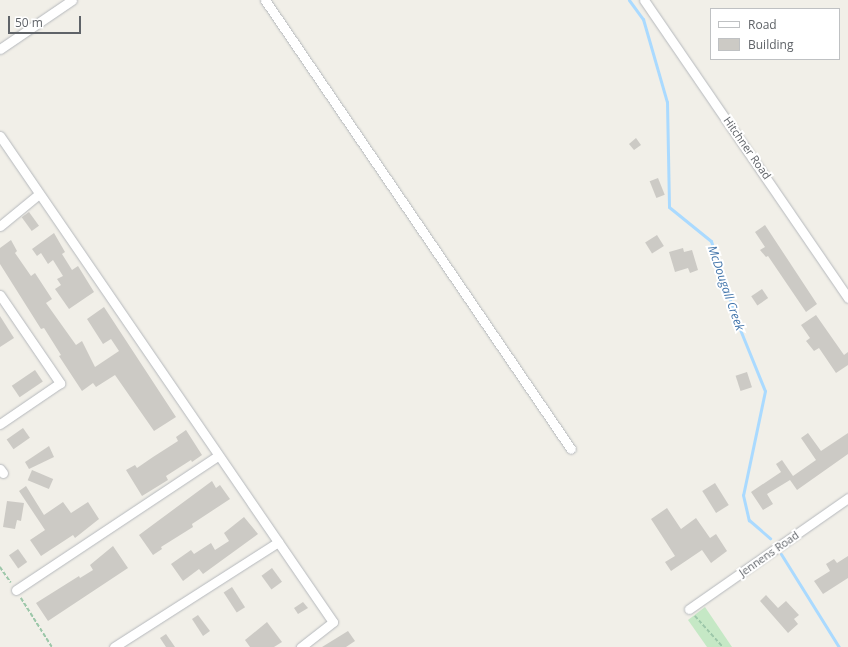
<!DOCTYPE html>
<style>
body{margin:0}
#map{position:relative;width:848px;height:647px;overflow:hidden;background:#f1efe8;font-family:"Open Sans",sans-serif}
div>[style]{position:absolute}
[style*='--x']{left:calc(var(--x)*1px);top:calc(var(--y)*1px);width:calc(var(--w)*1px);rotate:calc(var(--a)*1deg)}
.green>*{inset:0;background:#c5e8c5}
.stream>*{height:3px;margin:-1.5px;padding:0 1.5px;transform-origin:1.5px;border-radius:1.5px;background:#aadaff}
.building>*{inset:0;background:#cccac5;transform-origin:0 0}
.path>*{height:1.5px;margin-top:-0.75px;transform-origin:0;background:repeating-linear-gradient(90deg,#9cc7a9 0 4px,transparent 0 6px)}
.roads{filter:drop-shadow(0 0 1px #b5b8bc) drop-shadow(0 0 1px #b5b8bc)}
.minor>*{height:9px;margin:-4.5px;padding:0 4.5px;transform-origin:4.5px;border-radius:4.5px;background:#fff}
span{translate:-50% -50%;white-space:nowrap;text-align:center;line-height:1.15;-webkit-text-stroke:4px #fff;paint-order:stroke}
.street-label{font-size:11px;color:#5f6368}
.water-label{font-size:12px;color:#4174aa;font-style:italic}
.legend{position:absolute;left:710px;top:8px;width:130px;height:52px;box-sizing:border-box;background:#fff;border:1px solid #bfc1c3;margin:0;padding:5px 7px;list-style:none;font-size:12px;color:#5f6368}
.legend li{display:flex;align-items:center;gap:8px;height:20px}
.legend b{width:20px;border:1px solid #bfc1c3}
.scale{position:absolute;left:8px;top:16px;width:73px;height:18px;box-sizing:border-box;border:2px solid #5f6368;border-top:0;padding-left:5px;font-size:12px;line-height:14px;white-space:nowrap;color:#5f6368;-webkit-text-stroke:3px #fff;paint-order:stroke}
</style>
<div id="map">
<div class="green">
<i style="clip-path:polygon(705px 607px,732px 647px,707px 647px,688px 620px)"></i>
</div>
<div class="stream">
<i style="--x:629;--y:0;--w:24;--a:54"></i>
<i style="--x:643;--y:19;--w:86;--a:73.9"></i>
<i style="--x:667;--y:102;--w:105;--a:88.9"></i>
<i style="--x:669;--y:207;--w:54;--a:39"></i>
<i style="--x:711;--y:241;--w:85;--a:72.2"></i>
<i style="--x:737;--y:322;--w:74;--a:67.9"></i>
<i style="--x:765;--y:391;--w:106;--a:101.9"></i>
<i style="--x:743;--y:495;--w:26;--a:77"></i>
<i style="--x:749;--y:520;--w:28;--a:41"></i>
<i style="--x:781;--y:554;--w:110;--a:58.1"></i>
</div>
<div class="building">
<i style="clip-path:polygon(636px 138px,641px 145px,634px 150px,629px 144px)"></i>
<i style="left:658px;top:178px;width:18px;height:9px;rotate:68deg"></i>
<i style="left:29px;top:212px;width:17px;height:9px;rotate:54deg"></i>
<i style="clip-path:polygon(765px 225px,817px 304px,806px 312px,768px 256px,766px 257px,760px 250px,765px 247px,755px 232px)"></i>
<i style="clip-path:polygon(54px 233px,65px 252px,62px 254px,72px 270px,78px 266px,94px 292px,69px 309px,55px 289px,61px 285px,57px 279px,63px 276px,53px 260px,48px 264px,41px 253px,37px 256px,32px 249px)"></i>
<i style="left:657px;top:235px;width:13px;height:14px;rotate:58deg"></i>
<i style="clip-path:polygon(11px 240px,17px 251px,15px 253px,31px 276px,35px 273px,52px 299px,46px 303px,76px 345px,82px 341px,95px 367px,119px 351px,111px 339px,103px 344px,87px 319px,104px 307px,176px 417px,154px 431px,115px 375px,96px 387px,93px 383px,82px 391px,59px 356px,61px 355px,44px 328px,41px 329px,0 264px,0 248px)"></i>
<i style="clip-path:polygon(683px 248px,684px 252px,692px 250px,698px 270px,690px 273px,688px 268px,675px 272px,669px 252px)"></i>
<i style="left:762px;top:289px;width:11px;height:13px;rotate:56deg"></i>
<i style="clip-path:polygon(816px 315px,844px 355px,848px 352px,848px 365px,836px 373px,819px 348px,814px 351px,806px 341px,810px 338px,801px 325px)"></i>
<i style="clip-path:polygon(0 316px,14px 338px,0 347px)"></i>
<i style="left:35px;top:370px;width:14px;height:28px;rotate:56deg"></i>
<i style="left:747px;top:372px;width:16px;height:12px;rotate:72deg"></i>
<i style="left:23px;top:428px;width:12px;height:20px;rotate:55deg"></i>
<i style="clip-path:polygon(186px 430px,202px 455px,192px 462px,191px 460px,166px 476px,168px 480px,142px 496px,126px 470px,135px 465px,137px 468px,153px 457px,178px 441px,176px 437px)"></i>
<i style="clip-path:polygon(808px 433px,821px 451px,848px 433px,848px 454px,797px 490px,790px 480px,767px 494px,773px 504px,763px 510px,751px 492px,781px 472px,776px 464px,782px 460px,793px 476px,816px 460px,801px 438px)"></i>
<i style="clip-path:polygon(49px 446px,54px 457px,29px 469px,25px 462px)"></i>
<i style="left:32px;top:470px;width:23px;height:11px;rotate:23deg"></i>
<i style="clip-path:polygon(212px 481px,216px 488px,220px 485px,230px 499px,192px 524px,193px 527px,161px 547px,162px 549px,153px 555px,139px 535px)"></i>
<i style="left:715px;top:483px;width:26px;height:15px;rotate:58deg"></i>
<i style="clip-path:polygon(26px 486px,44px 515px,63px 502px,71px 513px,88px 502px,99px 519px,75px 538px,73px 535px,41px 556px,30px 540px,45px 530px,19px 491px)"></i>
<i style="clip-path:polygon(7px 501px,24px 503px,21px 521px,17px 520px,15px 529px,3px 527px)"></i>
<i style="clip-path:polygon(667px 508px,681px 529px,696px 518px,710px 538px,716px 534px,727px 551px,711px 563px,702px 550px,671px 571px,665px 562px,675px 556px,651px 519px)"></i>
<i style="clip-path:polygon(244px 517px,258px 534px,203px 574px,199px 569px,183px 581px,171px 564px,191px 550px,194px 554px,211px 543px,215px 550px,229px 541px,224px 533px)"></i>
<i style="clip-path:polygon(113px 546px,128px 568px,48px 621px,36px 603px,79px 576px,80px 578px,93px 570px,90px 565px)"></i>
<i style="left:18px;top:549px;width:16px;height:11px;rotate:55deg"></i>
<i style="clip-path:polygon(848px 556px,848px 578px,823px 594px,814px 581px,830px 571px,826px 564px,834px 559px,837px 563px)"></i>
<i style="left:272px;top:568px;width:17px;height:13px;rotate:54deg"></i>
<i style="left:232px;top:587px;width:24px;height:10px;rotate:57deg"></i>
<i style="clip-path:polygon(766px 595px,778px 608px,786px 601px,799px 615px,794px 619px,798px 624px,788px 633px,760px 601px)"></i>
<i style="clip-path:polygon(303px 602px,308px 608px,298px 614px,294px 608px)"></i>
<i style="clip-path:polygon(198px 615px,210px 631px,203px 636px,192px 619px)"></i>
<i style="clip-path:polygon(267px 622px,282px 642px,274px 647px,250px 647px,245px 640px)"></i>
<i style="clip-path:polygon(348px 631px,355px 641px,346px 647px,322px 647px)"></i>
<i style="clip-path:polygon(166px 634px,175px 647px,166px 647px,160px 638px)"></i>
</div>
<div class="path">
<i style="--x:0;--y:567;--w:19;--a:55"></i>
<i style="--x:21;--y:598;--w:58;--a:57.7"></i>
<i style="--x:695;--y:616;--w:42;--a:47.9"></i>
</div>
<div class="roads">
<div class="minor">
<i style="--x:265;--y:0;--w:543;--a:55.73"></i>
<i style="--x:644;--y:0;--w:361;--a:55.6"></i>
<i style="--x:0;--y:49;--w:87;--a:-34.2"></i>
<i style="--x:0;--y:136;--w:589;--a:55.58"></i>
<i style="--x:333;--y:622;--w:41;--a:142"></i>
<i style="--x:0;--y:226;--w:50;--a:-39.4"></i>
<i style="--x:0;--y:295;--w:107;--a:55.7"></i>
<i style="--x:60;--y:383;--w:73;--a:145.7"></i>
<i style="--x:0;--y:469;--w:5;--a:53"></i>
<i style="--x:16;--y:590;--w:242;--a:-33.6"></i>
<i style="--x:689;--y:609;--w:194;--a:-34.9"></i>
<i style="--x:114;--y:647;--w:195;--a:-32.6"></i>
</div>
</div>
<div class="street-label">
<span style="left:747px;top:148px;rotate:55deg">Hitchner Road</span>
<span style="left:769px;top:554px;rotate:-35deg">Jennens Road</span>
</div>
<div class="water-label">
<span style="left:726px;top:288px;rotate:71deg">McDougall Creek</span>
</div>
<ul class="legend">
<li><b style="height:5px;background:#fff"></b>Road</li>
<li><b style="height:11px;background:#cccac5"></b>Building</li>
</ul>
<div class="scale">50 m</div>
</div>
